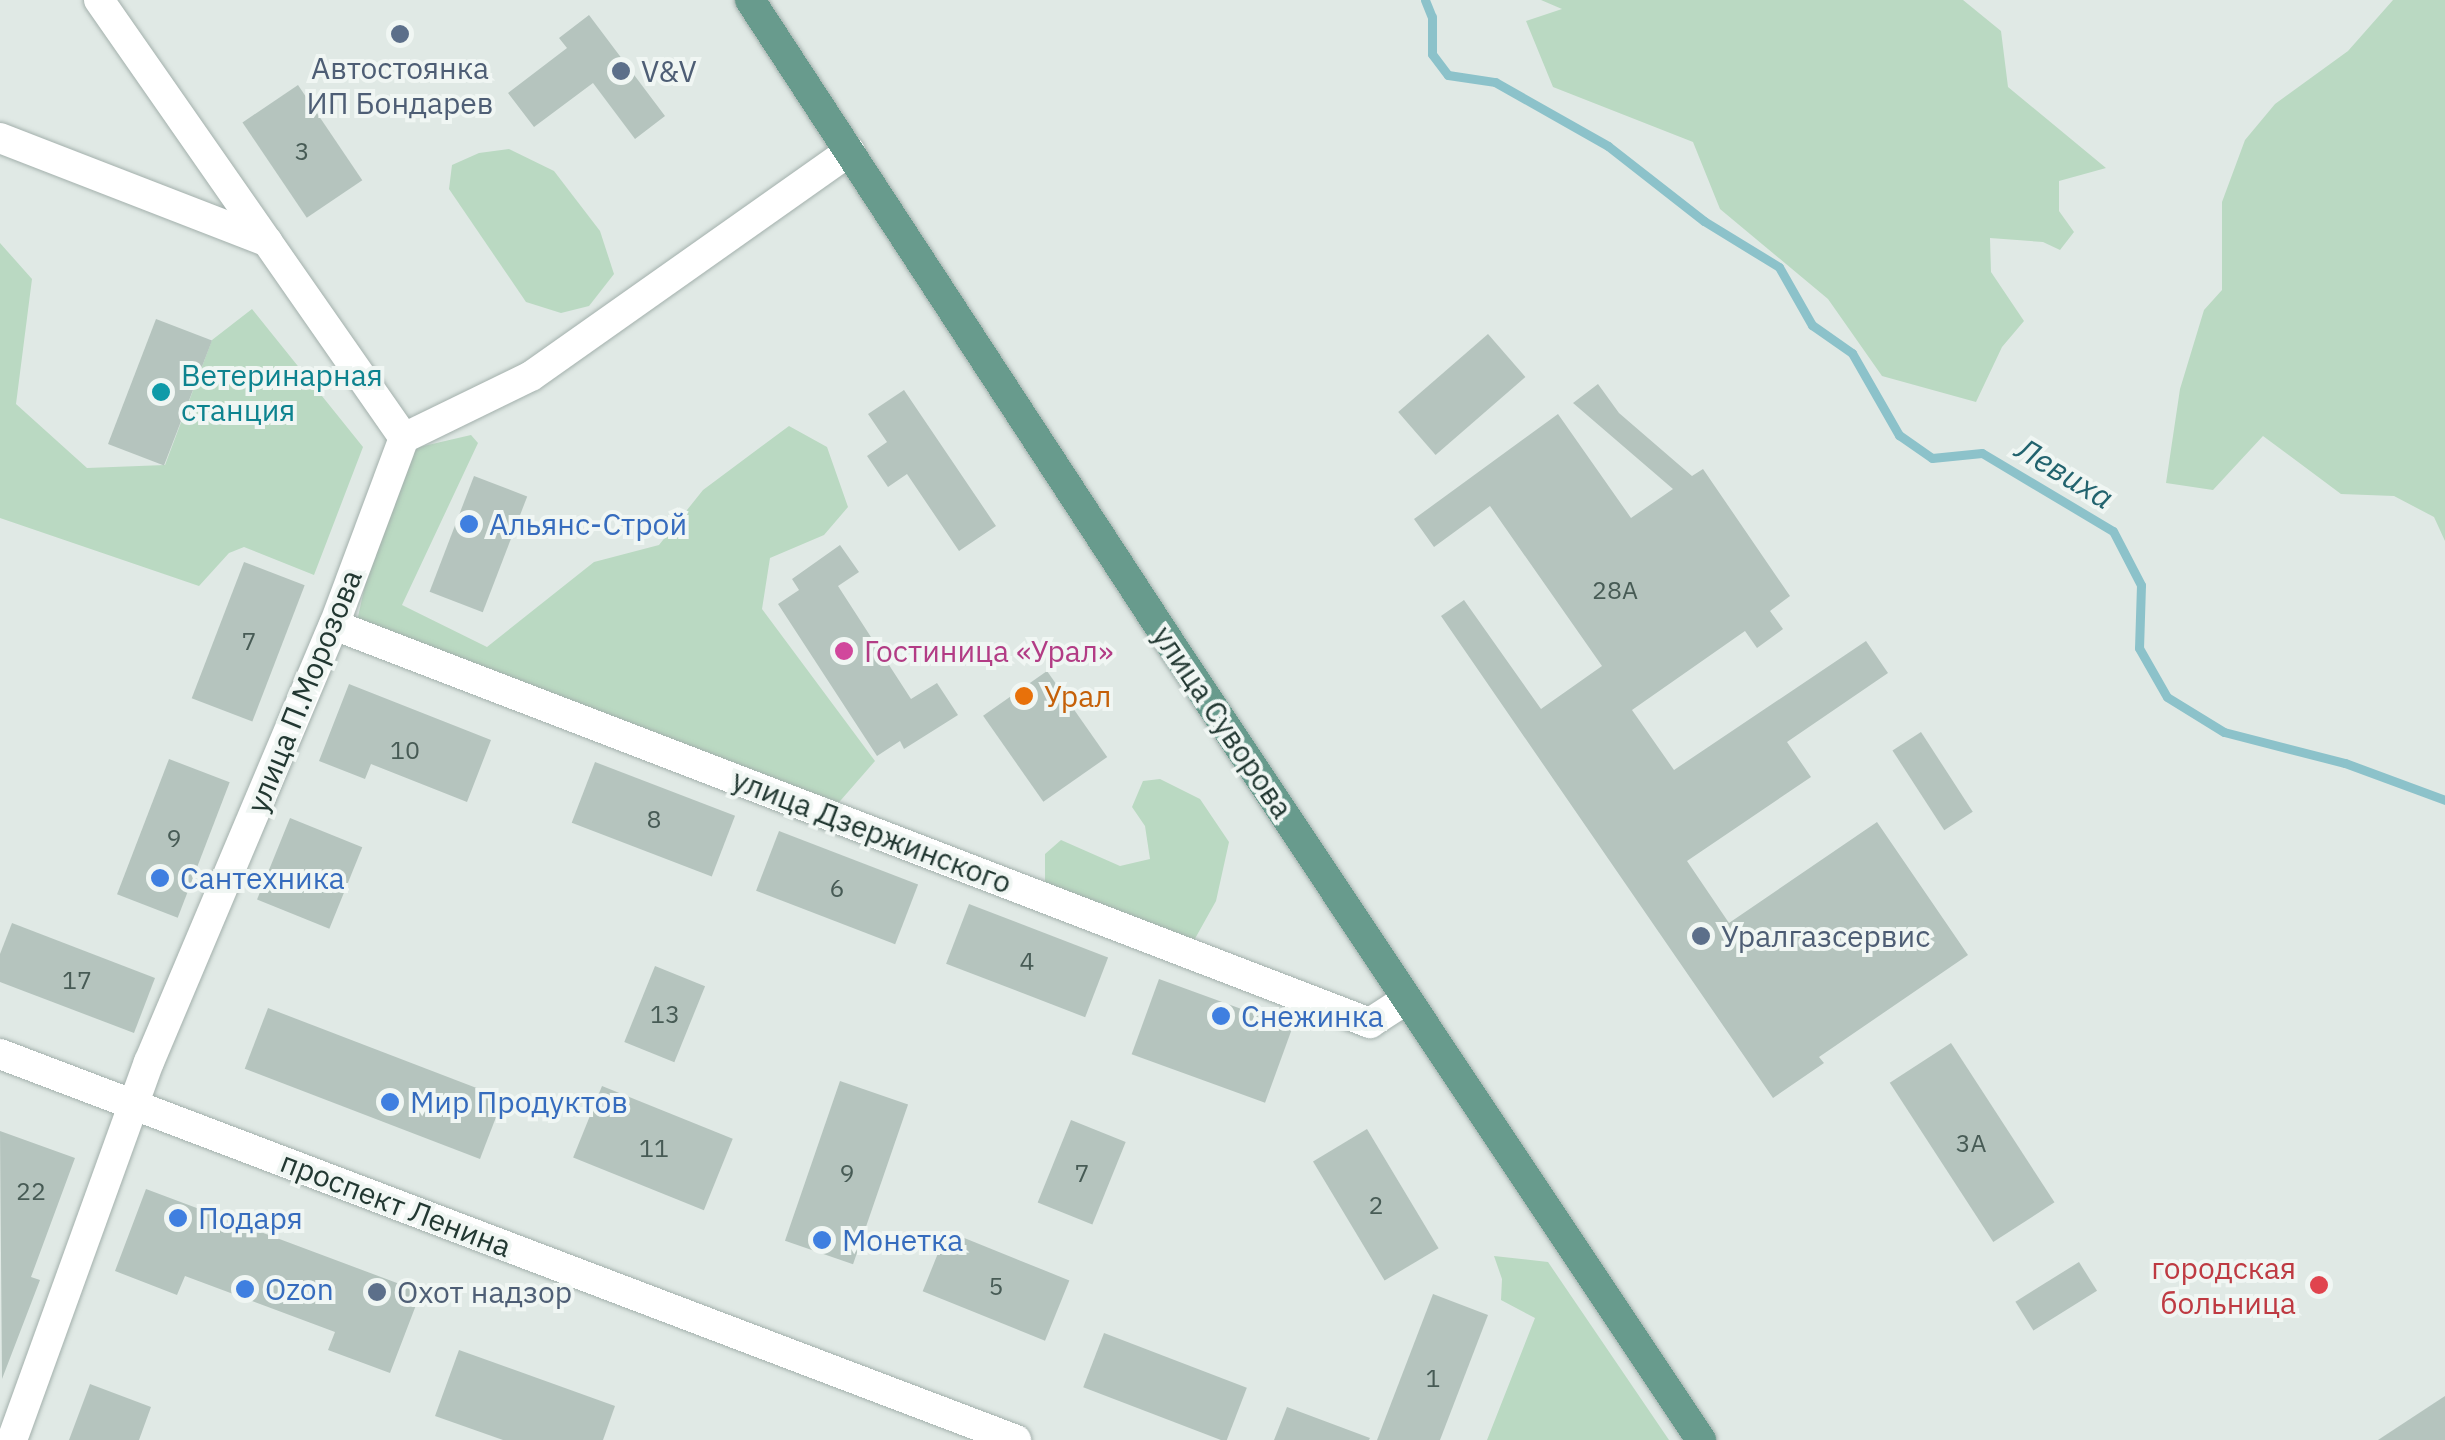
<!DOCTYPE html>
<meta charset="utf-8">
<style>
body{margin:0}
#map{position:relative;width:2445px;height:1440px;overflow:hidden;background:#e0e9e5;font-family:"IBM Plex Sans",sans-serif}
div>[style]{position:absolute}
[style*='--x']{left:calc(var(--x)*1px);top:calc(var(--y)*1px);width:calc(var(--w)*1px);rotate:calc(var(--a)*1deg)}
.green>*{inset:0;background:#bad9c2}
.stream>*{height:9px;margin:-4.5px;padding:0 4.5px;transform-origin:4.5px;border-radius:4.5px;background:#8cc2ca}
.building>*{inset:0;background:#b5c4be;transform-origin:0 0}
.roads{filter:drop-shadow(0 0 2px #a3b0ac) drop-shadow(0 0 2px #a3b0ac)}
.street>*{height:30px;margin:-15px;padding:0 15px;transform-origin:15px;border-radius:15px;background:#fff}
.secondary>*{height:30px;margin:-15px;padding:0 15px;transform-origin:15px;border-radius:15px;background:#fff}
.primary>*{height:30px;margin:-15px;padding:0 15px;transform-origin:15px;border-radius:15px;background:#689b8d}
.dots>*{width:28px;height:28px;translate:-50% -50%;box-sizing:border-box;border:5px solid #f0f6f3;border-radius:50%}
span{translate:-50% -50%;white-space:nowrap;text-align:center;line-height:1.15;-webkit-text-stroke:8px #f0f6f3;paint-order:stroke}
.number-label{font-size:25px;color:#475b55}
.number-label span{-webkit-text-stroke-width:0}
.service-label{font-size:30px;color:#4e5e75}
.left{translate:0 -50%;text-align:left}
.culture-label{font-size:30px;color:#0d838f}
.shop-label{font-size:30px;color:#366cbe}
.hotel-label{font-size:30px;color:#b23c85}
.street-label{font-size:30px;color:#223832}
.food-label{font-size:30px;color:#c56008}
.health-label{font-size:30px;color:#be3a42}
.right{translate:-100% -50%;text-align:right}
.water-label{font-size:32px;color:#22636e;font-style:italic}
</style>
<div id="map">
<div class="green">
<i style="clip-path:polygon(1541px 0,1963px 0,2001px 31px,2008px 87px,2106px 168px,2059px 181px,2059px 211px,2074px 232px,2060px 250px,2043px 242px,1990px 238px,1991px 272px,2024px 321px,2002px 347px,1976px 402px,1882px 376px,1828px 299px,1720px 209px,1693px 142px,1553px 87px,1526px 21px,1562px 9px)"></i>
<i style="clip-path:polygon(2393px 0,2445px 0,2445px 541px,2434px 517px,2394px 496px,2341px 494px,2263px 436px,2213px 490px,2166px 483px,2180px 389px,2204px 310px,2222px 290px,2222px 202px,2245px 140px,2275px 104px,2348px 51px)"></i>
<i style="clip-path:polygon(509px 149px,554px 171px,600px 231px,614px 274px,589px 306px,561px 313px,526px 302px,449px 189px,452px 165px,479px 153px)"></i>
<i style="clip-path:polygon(0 243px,32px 279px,16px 404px,87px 468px,165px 465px,212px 340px,252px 309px,363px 447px,314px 575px,244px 547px,229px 553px,199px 586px,0 518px)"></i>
<i style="clip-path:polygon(789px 426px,827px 447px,848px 507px,824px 535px,770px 558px,762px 609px,875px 761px,834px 808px,357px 621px,366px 581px,415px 448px,471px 435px,478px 443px,402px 605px,487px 647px,594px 562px,659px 545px,703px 490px)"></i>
<i style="clip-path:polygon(1160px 779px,1200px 799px,1229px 842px,1216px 901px,1192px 944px,1045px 883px,1045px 854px,1061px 840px,1120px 866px,1150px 859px,1145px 826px,1132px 807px,1143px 781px)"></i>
<i style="clip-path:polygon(1494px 1256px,1548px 1262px,1669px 1440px,1487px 1440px,1535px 1318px,1501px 1300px,1502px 1279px)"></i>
</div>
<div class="stream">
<i style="--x:1425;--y:0;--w:18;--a:68"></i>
<i style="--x:1432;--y:17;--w:37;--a:90"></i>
<i style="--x:1432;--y:54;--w:26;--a:53"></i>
<i style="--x:1448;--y:75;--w:48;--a:8.5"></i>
<i style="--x:1495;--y:82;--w:130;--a:29.5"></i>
<i style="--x:1608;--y:146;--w:122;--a:38"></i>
<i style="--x:1704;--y:221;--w:88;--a:31.5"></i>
<i style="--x:1779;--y:267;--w:67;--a:60.4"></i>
<i style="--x:1812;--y:325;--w:49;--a:35"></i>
<i style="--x:1852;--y:353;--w:95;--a:60.2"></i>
<i style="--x:1899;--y:435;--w:40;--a:34.9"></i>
<i style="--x:1932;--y:458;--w:50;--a:-5.7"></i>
<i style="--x:1982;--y:453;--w:152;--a:30.8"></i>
<i style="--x:2113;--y:531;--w:61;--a:62.6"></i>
<i style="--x:2141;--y:585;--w:63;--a:91.8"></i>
<i style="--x:2139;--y:648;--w:56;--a:60.3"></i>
<i style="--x:2167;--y:697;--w:67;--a:31.6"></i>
<i style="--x:2224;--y:732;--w:125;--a:14.4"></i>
<i style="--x:2345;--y:763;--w:107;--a:20.3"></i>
</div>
<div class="building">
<i style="clip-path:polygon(589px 15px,665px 116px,635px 139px,593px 83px,534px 127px,508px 93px,567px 48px,559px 38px)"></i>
<i style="left:298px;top:85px;width:115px;height:67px;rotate:56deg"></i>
<i style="left:156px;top:319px;width:60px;height:134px;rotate:21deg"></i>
<i style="left:1488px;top:334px;width:57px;height:119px;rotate:49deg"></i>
<i style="clip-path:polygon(1598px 384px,1619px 413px,1692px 476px,1703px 469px,1790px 596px,1770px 611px,1783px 629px,1757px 648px,1745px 631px,1632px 710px,1674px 770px,1866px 641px,1888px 673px,1787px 742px,1811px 777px,1687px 861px,1729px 923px,1877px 822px,1968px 955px,1819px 1057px,1824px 1063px,1773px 1098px,1441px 616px,1464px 600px,1541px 709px,1602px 666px,1490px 506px,1434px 547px,1414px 519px,1558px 414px,1631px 518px,1673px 489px,1573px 403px)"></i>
<i style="clip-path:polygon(904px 390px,996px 526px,959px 551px,907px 474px,888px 487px,867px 456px,887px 442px,868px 414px)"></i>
<i style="left:474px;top:476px;width:57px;height:124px;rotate:21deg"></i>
<i style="clip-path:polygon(840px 545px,859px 572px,838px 586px,911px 699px,937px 683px,958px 715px,904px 749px,900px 741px,877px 756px,778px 604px,799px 590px,792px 579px)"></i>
<i style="left:244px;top:562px;width:65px;height:146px;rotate:21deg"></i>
<i style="left:1047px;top:671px;width:105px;height:78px;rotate:55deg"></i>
<i style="clip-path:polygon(349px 684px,491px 740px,467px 802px,371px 764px,365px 779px,319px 761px)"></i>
<i style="left:1921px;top:732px;width:95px;height:34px;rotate:57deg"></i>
<i style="left:169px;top:759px;width:65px;height:145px;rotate:21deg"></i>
<i style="left:595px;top:762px;width:150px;height:65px;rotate:21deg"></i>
<i style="left:290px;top:818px;width:78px;height:88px;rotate:22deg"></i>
<i style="left:779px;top:831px;width:149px;height:64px;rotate:21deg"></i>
<i style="left:969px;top:904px;width:149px;height:64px;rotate:21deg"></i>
<i style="clip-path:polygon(12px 923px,155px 978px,134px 1033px,0 982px,0 954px)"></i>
<i style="left:655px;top:966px;width:54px;height:82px;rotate:22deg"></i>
<i style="left:1159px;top:979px;width:142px;height:80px;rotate:20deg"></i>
<i style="left:268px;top:1008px;width:252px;height:65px;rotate:21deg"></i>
<i style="left:1951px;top:1043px;width:190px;height:73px;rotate:57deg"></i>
<i style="left:840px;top:1081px;width:72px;height:169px;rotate:19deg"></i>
<i style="left:602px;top:1086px;width:141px;height:77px;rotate:22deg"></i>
<i style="left:1071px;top:1120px;width:59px;height:89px;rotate:22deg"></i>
<i style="left:1367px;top:1129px;width:139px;height:63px;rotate:59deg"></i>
<i style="clip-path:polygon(0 1131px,75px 1158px,31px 1277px,40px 1280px,2px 1379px)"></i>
<i style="clip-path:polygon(146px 1189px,421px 1292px,390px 1373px,328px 1350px,335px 1332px,185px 1276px,177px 1295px,115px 1271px)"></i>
<i style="left:947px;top:1231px;width:132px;height:65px;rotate:22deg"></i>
<i style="left:2079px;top:1262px;width:34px;height:75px;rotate:58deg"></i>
<i style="clip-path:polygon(1433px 1294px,1488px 1315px,1440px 1440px,1377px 1440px)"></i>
<i style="left:1104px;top:1333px;width:153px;height:58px;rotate:21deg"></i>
<i style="clip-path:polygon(459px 1350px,615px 1406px,603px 1440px,503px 1440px,435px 1416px)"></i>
<i style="clip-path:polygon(90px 1384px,151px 1407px,139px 1440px,69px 1440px)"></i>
<i style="clip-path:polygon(2445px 1396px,2445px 1440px,2378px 1440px)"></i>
<i style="clip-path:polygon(1287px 1407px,1370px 1438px,1369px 1440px,1274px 1440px)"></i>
</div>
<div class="roads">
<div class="street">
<i style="--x:99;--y:0;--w:534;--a:55.15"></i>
<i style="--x:0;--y:138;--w:287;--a:21.2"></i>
<i style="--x:334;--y:625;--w:1110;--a:21.02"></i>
<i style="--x:1370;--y:1023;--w:44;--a:-33"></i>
<i style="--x:12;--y:1440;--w:402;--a:-70.1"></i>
<i style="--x:149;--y:1062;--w:475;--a:-67.1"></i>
<i style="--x:334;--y:625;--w:200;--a:-69.5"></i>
<i style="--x:404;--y:438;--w:141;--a:-26"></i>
<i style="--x:531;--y:376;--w:390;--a:-35.2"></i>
</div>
<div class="secondary">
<i style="--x:0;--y:1054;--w:1087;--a:20.8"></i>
</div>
<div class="primary">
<i style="--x:750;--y:0;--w:779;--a:56.84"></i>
<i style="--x:1176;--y:652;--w:947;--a:56.33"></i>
</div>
</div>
<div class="dots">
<i style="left:400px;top:34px;background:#5c6f8a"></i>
<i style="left:621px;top:71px;background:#5c6f8a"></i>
<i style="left:161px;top:392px;background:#0f9aa8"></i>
<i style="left:469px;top:524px;background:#3f7fe0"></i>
<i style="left:844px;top:651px;background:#d1479c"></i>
<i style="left:1024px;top:696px;background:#e8710a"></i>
<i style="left:160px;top:878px;background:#3f7fe0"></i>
<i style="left:1701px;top:936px;background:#5c6f8a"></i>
<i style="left:1221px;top:1016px;background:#3f7fe0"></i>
<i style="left:390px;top:1102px;background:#3f7fe0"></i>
<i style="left:178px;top:1218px;background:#3f7fe0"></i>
<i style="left:822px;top:1240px;background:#3f7fe0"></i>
<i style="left:2319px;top:1285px;background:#e0444e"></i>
<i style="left:245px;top:1289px;background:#3f7fe0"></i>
<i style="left:377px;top:1292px;background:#5c6f8a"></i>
</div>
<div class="number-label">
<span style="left:302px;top:151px">3</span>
<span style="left:1615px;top:590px">28А</span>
<span style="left:249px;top:641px">7</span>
<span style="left:405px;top:750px">10</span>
<span style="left:654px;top:819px">8</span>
<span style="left:174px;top:838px">9</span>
<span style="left:837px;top:888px">6</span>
<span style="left:1027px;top:961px">4</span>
<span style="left:77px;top:980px">17</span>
<span style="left:665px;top:1014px">13</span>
<span style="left:1971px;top:1143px">3А</span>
<span style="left:654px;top:1148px">11</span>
<span style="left:847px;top:1173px">9</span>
<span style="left:1082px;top:1173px">7</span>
<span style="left:31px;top:1191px">22</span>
<span style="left:1376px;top:1205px">2</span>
<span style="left:996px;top:1286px">5</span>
<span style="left:1433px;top:1378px">1</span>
</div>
<div class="service-label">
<span style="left:400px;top:85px">Автостоянка<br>ИП Бондарев</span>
<span class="left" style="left:641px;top:71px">V&amp;V</span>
<span class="left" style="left:1721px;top:936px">Уралгазсервис</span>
<span class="left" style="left:397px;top:1292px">Охот надзор</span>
</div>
<div class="culture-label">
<span class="left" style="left:181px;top:392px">Ветеринарная<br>станция</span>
</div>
<div class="shop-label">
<span class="left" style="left:489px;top:524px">Альянс-Строй</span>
<span class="left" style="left:180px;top:878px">Сантехника</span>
<span class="left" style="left:1241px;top:1016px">Снежинка</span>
<span class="left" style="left:410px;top:1102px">Мир Продуктов</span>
<span class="left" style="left:198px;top:1218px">Подаря</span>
<span class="left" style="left:842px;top:1240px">Монетка</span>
<span class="left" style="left:265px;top:1289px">Ozon</span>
</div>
<div class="hotel-label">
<span class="left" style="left:864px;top:651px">Гостиница «Урал»</span>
</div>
<div class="street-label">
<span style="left:304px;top:691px;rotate:-68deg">улица П.Морозова</span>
<span style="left:1223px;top:722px;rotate:56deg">улица Суворова</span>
<span style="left:872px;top:831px;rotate:21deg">улица Дзержинского</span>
<span style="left:396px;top:1204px;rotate:21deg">проспект Ленина</span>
</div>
<div class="food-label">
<span class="left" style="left:1044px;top:696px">Урал</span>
</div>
<div class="health-label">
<span class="right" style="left:2296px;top:1285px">городская<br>больница</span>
</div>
<div class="water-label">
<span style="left:2065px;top:473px;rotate:31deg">Левиха</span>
</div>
</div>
